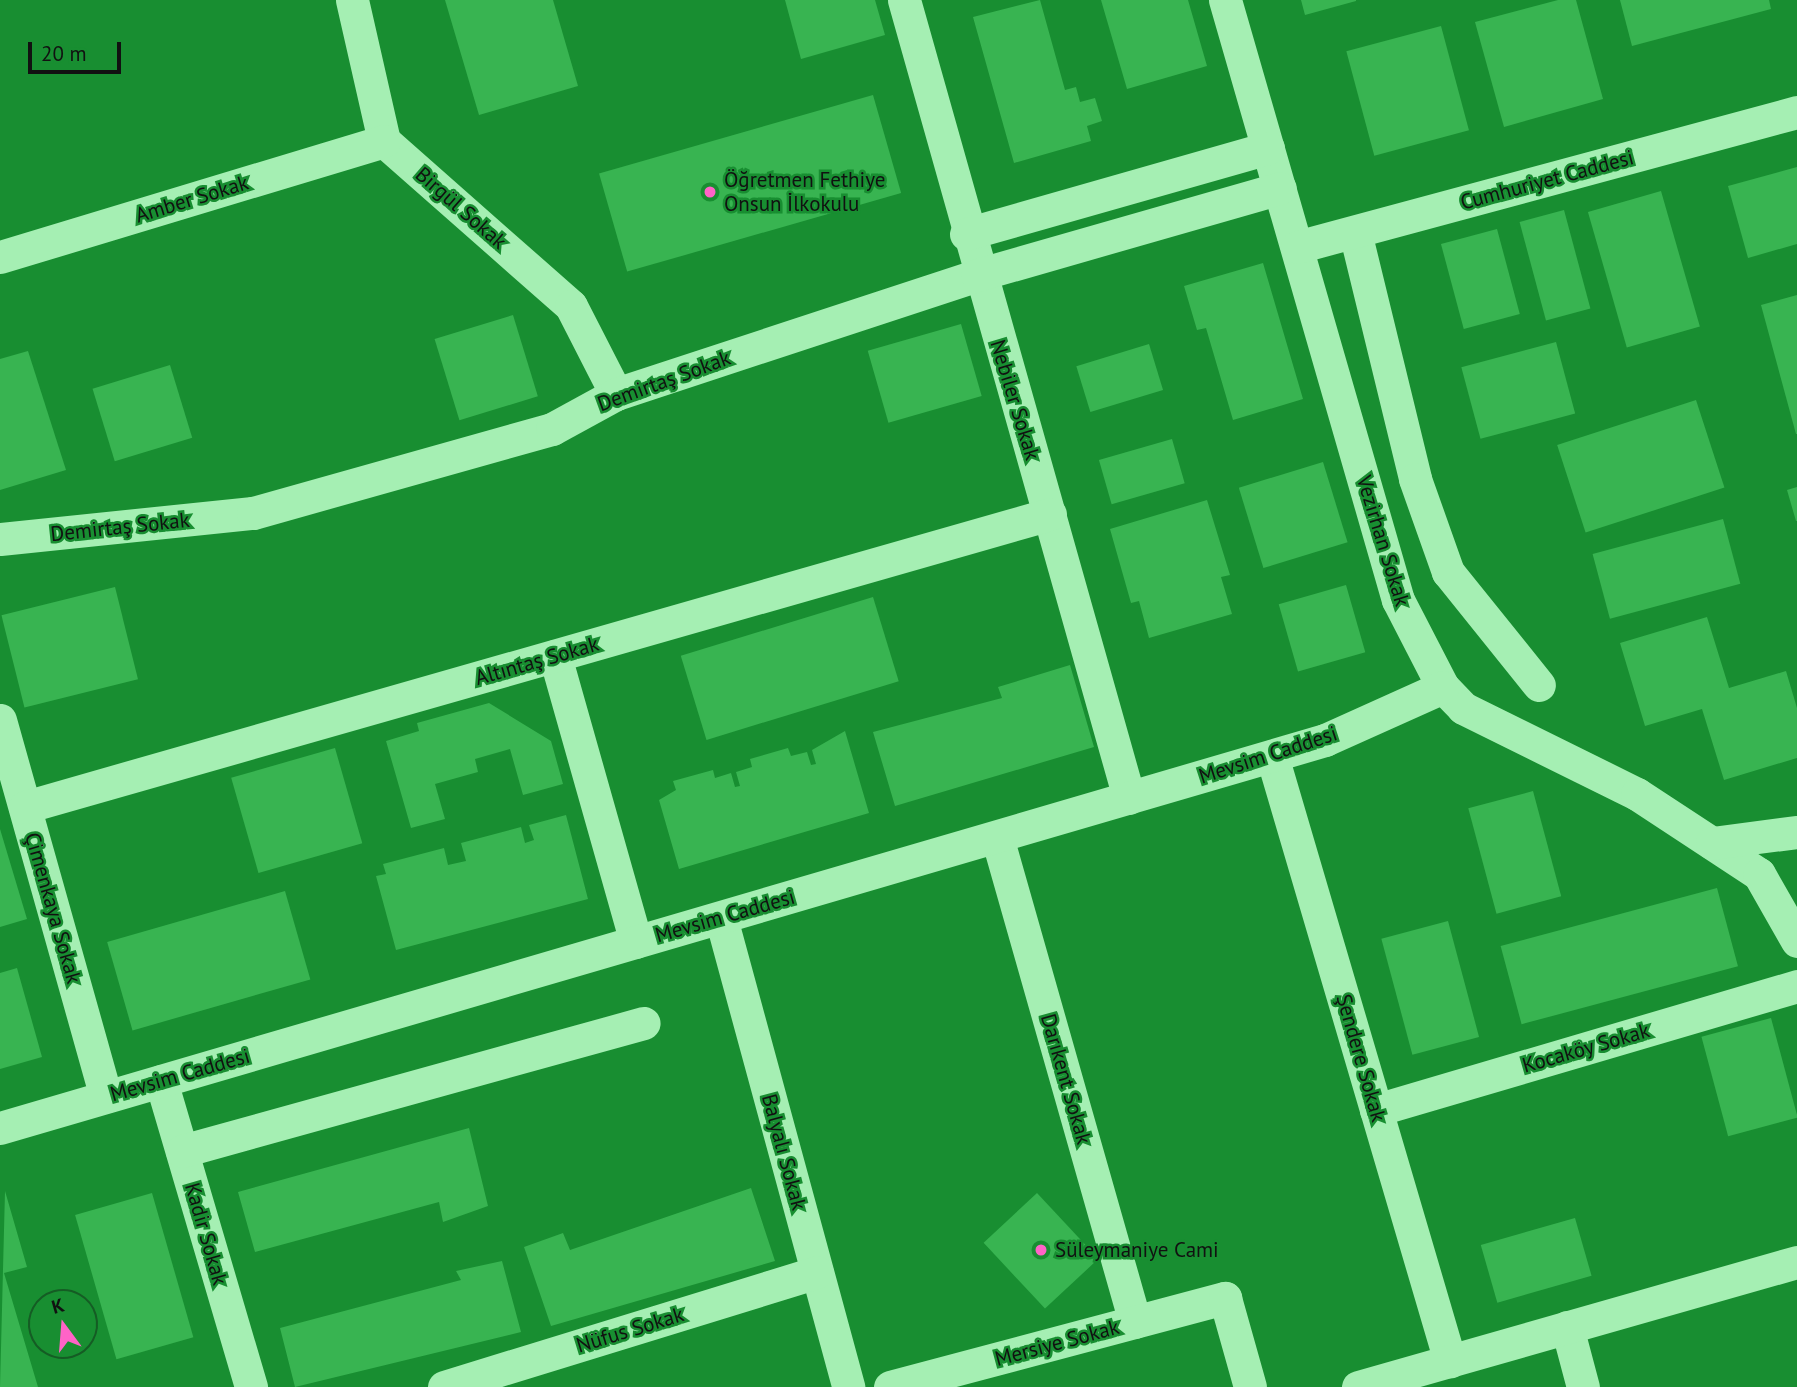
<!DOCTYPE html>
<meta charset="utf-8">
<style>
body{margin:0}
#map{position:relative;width:1797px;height:1387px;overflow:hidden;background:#188e31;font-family:"PT Sans",sans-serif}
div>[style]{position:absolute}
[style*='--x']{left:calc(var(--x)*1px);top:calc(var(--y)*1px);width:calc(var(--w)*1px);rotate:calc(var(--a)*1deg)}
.building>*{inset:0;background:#38b451;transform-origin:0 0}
.minor>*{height:33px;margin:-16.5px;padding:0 16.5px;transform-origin:16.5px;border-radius:16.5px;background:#a5efb3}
.dots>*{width:19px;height:19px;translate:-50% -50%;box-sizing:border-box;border:4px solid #188e31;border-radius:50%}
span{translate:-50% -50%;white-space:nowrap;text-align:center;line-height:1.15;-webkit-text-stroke:5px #188e31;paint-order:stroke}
.poi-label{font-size:21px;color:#111}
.left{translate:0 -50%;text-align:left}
.street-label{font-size:21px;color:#111}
.north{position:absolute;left:28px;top:1289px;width:70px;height:70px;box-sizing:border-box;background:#188e31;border:2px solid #155c24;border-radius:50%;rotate:344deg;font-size:19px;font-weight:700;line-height:28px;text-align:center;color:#111}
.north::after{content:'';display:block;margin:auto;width:24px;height:32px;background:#ff63c7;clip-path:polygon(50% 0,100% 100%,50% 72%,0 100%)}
.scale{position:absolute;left:28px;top:42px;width:93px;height:32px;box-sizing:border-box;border:4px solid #111;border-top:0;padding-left:9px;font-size:21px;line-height:24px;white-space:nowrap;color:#111;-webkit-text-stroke:5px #188e31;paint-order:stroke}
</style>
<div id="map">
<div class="building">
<i style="clip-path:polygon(445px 0,553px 0,578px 86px,479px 115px)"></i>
<i style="clip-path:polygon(785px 0,875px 0,885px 35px,801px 59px)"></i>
<i style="clip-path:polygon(1040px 0,1065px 90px,1076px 87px,1080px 102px,1095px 98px,1102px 121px,1087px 126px,1091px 141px,1014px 163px,973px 17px)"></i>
<i style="clip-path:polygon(1101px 0,1188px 0,1207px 66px,1127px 89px)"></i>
<i style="clip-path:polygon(1301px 0,1356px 0,1356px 1px,1305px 15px)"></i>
<i style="clip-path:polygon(1558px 0,1576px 0,1603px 99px,1504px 127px,1475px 22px)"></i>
<i style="clip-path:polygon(1620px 0,1769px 0,1771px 9px,1632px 46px)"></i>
<i style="left:1441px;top:26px;width:108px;height:98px;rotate:75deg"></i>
<i style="left:873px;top:95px;width:102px;height:285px;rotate:74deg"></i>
<i style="clip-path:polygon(1797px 167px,1797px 244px,1748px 258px,1728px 186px)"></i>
<i style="left:1661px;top:191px;width:141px;height:76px;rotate:74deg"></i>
<i style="left:1564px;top:210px;width:102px;height:46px;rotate:75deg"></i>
<i style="left:1497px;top:229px;width:88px;height:58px;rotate:75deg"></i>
<i style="clip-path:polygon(1263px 263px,1303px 399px,1233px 420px,1206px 328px,1197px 330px,1184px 286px)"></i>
<i style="clip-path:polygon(1797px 295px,1797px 434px,1796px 434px,1761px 305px)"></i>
<i style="left:513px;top:315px;width:85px;height:82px;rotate:73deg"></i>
<i style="left:961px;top:324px;width:75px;height:97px;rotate:74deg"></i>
<i style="left:1556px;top:342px;width:74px;height:98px;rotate:75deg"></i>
<i style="left:1149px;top:344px;width:48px;height:76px;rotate:73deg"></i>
<i style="clip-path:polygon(28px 351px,66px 470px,0 490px,0 359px)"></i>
<i style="left:170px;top:365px;width:76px;height:81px;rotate:73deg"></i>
<i style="left:1696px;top:400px;width:92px;height:146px;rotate:72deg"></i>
<i style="left:1172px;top:439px;width:46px;height:76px;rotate:74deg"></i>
<i style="left:1323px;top:462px;width:84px;height:88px;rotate:73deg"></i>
<i style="clip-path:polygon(1797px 487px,1797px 521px,1796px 521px,1787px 490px)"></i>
<i style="clip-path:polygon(1207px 500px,1230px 575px,1221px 577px,1232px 614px,1149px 638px,1139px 601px,1131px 603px,1110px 529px)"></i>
<i style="left:1723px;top:519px;width:67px;height:135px;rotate:75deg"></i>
<i style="left:1346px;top:585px;width:70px;height:70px;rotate:74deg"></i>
<i style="left:115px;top:587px;width:95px;height:117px;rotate:76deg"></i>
<i style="left:873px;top:597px;width:88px;height:201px;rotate:73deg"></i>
<i style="clip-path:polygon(1707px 617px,1729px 688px,1786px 671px,1797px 708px,1797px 758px,1724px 780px,1702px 709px,1645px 726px,1620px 643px)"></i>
<i style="clip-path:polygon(1070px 665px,1094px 747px,895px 806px,873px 732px,1002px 698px,998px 687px)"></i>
<i style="clip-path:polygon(489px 703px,551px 741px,563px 784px,523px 795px,510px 749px,475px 759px,478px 772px,435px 784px,445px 819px,411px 828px,386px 741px,419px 731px,417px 723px)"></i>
<i style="clip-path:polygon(845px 731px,869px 813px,679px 869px,659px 800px,676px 790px,673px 781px,713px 770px,715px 778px,731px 773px,735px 787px,740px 786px,736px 772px,752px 767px,750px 759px,788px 748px,791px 756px,807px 752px,811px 765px,816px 764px,812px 750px)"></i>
<i style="left:335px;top:748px;width:99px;height:108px;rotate:74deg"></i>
<i style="left:1533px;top:791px;width:109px;height:67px;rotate:75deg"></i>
<i style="clip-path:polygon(566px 815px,588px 899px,396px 950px,376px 876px,386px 874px,383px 864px,444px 848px,448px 865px,466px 861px,461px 843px,521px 827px,525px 843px,534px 840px,529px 825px)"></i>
<i style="clip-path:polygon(0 829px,27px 919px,0 927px)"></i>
<i style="left:1717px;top:888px;width:81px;height:224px;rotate:75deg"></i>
<i style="left:285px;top:891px;width:92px;height:185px;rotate:74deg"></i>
<i style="left:1448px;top:921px;width:120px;height:69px;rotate:75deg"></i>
<i style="clip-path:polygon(17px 968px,42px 1057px,0 1069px,0 973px)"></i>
<i style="left:1771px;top:1018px;width:103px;height:72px;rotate:75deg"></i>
<i style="clip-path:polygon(469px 1128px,488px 1206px,443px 1222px,439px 1202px,255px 1252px,238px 1192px)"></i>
<i style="clip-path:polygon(751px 1188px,775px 1261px,551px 1326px,524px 1247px,563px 1233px,570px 1250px)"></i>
<i style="clip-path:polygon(5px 1191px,27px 1267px,4px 1273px,38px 1387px,0 1387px)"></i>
<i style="left:152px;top:1193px;width:150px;height:80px;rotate:74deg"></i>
<i style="left:1037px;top:1193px;width:90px;height:73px;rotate:47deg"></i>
<i style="left:1575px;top:1218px;width:60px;height:98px;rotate:74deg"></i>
<i style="clip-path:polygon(502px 1261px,521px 1332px,295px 1387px,280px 1328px,461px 1280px,456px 1271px)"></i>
</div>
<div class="minor">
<i style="--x:352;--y:0;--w:145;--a:77.2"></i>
<i style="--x:384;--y:141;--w:249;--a:41.4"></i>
<i style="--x:571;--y:306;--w:99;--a:62.9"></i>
<i style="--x:904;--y:0;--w:829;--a:74.25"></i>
<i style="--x:1225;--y:0;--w:624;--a:73.92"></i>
<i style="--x:1398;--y:600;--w:98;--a:62.7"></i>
<i style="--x:1443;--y:687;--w:29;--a:46"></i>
<i style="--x:1463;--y:708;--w:194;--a:26.3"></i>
<i style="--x:1637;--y:794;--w:146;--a:33.3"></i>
<i style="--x:1759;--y:874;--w:77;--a:60.4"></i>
<i style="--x:1355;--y:232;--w:254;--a:76.3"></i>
<i style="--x:1415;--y:479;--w:99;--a:70.5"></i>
<i style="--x:1448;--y:572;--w:145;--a:51.2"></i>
<i style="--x:966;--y:234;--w:314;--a:-15.9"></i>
<i style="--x:1297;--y:247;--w:518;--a:-15.11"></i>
<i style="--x:0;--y:257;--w:401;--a:-16.8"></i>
<i style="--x:0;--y:539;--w:254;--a:-5.9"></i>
<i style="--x:253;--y:513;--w:311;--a:-15.7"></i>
<i style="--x:552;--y:429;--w:73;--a:-28.7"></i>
<i style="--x:616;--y:394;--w:380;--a:-18.2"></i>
<i style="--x:977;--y:275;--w:315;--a:-16"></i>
<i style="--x:555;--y:656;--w:297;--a:74.2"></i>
<i style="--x:0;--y:720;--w:391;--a:74.3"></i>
<i style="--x:1272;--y:756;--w:631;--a:73.61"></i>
<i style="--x:25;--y:807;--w:1066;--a:-15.95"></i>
<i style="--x:997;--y:837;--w:504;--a:74.12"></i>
<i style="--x:1712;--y:843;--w:86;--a:-7.4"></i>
<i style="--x:721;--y:918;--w:486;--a:74.8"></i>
<i style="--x:161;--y:1081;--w:319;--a:73.6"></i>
<i style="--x:1376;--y:1110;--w:439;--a:-16.4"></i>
<i style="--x:0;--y:1128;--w:1381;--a:-16.32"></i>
<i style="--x:1325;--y:740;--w:129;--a:-24.2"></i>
<i style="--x:182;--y:1151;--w:479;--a:-15.5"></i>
<i style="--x:1567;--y:1327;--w:62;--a:75.1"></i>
<i style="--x:444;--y:1387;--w:390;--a:-17.1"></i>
<i style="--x:890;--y:1387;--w:347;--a:-14.9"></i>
<i style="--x:1225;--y:1298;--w:92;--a:74.3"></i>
<i style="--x:1358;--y:1387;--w:456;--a:-15.9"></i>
</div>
<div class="dots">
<i style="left:710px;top:192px;background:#ff63c7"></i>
<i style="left:1041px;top:1250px;background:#ff63c7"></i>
</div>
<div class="poi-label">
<span class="left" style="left:724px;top:192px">Öğretmen Fethiye<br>Onsun İlkokulu</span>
<span class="left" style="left:1055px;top:1250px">Süleymaniye Cami</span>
</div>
<div class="street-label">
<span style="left:1547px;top:180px;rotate:-15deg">Cumhuriyet Caddesi</span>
<span style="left:192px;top:199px;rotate:-17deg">Amber Sokak</span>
<span style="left:461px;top:208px;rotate:41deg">Birgül Sokak</span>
<span style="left:664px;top:381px;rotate:-20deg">Demirtaş Sokak</span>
<span style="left:1015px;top:400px;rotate:73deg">Nebiler Sokak</span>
<span style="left:120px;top:527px;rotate:-6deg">Demirtaş Sokak</span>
<span style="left:1383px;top:541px;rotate:73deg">Vezirhan Sokak</span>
<span style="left:537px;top:661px;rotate:-16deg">Altıntaş Sokak</span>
<span style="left:1268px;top:755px;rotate:-18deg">Mevsim Caddesi</span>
<span style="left:53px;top:908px;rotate:74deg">Çimenkaya Sokak</span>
<span style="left:725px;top:916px;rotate:-16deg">Mevsim Caddesi</span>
<span style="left:1586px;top:1048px;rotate:-16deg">Kocaköy Sokak</span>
<span style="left:1361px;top:1058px;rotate:74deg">Şendere Sokak</span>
<span style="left:180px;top:1075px;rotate:-16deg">Mevsim Caddesi</span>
<span style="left:1066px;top:1079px;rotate:74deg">Darıkent Sokak</span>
<span style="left:784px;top:1152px;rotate:75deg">Balyalı Sokak</span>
<span style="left:206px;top:1234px;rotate:74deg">Kadir Sokak</span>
<span style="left:630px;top:1330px;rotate:-17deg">Nüfus Sokak</span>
<span style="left:1057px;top:1343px;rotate:-15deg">Mersiye Sokak</span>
</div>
<div class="north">K</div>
<div class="scale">20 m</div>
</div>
